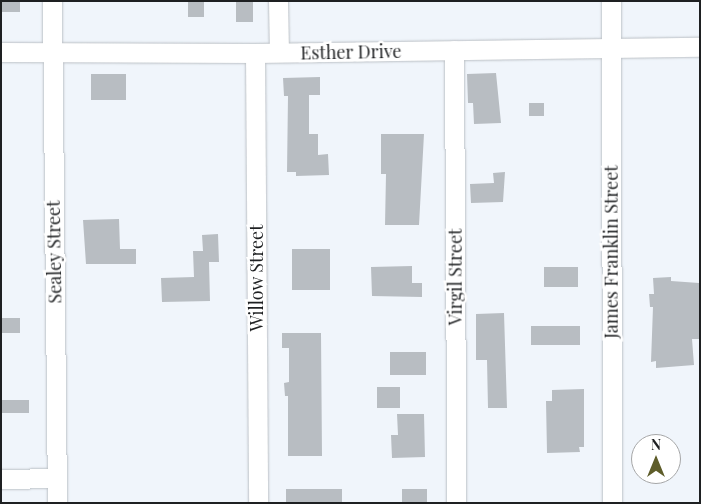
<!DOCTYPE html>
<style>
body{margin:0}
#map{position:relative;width:701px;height:504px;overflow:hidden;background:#f0f5fb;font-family:"Playfair Display",serif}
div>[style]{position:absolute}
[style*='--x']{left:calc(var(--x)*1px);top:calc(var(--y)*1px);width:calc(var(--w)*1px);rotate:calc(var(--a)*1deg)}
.building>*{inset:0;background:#b8bdc2;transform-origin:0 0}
.roads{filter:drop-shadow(0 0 1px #bbc0c5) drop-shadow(0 0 1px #bbc0c5)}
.minor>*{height:19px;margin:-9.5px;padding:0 9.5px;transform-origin:9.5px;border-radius:9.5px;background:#fff}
span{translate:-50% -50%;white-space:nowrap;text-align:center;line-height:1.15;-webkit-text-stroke:5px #fff;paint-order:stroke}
.street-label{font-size:18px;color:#1e2022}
.frame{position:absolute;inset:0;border:2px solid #1e2022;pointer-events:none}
.north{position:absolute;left:631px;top:434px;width:50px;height:50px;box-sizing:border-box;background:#fff;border:1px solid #a5a6a7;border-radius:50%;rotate:0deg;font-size:14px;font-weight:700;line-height:20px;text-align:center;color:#1e2022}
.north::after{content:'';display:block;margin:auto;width:18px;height:22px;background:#5e5d2a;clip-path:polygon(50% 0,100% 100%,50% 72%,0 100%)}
</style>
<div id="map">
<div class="building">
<i style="left:1px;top:1px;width:19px;height:11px"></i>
<i style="left:188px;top:1px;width:16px;height:16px"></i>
<i style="left:236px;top:1px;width:17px;height:21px"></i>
<i style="clip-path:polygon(496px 73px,501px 123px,474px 124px,473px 103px,468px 103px,467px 74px)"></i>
<i style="left:91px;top:74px;width:35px;height:26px"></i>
<i style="clip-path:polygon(320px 77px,320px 95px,309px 95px,309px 134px,318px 134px,318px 155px,328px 154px,329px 175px,296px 176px,296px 172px,287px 172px,288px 96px,284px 96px,283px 78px)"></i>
<i style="left:529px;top:103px;width:15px;height:13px"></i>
<i style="clip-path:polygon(381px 134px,424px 134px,419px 225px,385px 225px,386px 174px,381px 174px)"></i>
<i style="clip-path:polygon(505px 172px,503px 202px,471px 203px,470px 184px,494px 183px,493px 173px)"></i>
<i style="clip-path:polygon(119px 219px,120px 249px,136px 249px,136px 264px,86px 264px,83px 220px)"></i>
<i style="clip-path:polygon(218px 234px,219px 262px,209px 262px,210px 301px,162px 302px,161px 278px,194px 277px,193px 251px,203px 251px,202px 235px)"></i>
<i style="left:330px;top:249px;width:41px;height:38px;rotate:90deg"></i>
<i style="clip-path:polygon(412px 266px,412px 283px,422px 283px,422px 297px,372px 296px,371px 267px)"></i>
<i style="left:544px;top:267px;width:34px;height:20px"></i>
<i style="clip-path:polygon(671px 277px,671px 281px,699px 283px,700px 339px,692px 339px,694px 365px,656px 368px,656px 361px,651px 362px,653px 307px,650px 307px,649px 294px,654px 294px,653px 278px)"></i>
<i style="clip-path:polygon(504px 313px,507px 408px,488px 408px,487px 360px,476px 360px,476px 314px)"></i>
<i style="left:1px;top:318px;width:19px;height:15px"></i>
<i style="left:531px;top:326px;width:49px;height:19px"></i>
<i style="clip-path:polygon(282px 333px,321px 333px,322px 456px,288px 456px,288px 396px,285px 396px,284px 383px,289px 382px,289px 348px,282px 348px)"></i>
<i style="left:426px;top:352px;width:23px;height:36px;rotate:90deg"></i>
<i style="left:377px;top:387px;width:23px;height:21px"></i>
<i style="clip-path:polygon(584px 389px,584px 447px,579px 447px,580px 452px,547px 453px,546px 401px,552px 401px,552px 390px)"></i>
<i style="left:29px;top:400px;width:13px;height:28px;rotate:90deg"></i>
<i style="clip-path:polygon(397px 414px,424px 414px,425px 457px,392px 458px,391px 435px,398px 435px)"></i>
<i style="left:286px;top:489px;width:56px;height:14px"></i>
<i style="left:402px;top:489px;width:25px;height:14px"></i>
</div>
<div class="roads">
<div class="minor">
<i style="--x:52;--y:1;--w:502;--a:89.43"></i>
<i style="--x:278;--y:1;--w:51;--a:88.9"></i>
<i style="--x:611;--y:1;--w:502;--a:89.89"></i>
<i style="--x:454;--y:50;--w:453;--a:89.7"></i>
<i style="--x:1;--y:52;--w:254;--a:0.2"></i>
<i style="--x:255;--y:53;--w:445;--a:-0.8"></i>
<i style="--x:255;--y:53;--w:450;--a:89.6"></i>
<i style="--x:1;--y:479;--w:56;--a:-1"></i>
</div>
</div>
<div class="street-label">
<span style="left:351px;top:52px;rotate:-1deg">Esther Drive</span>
<span style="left:54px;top:252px;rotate:-91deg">Sealey Street</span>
<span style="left:611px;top:252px;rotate:-90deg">James Franklin Street</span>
<span style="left:455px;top:277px;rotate:-90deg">Virgil Street</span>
<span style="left:256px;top:278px;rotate:-90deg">Willow Street</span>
</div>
<div class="frame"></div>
<div class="north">N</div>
</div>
